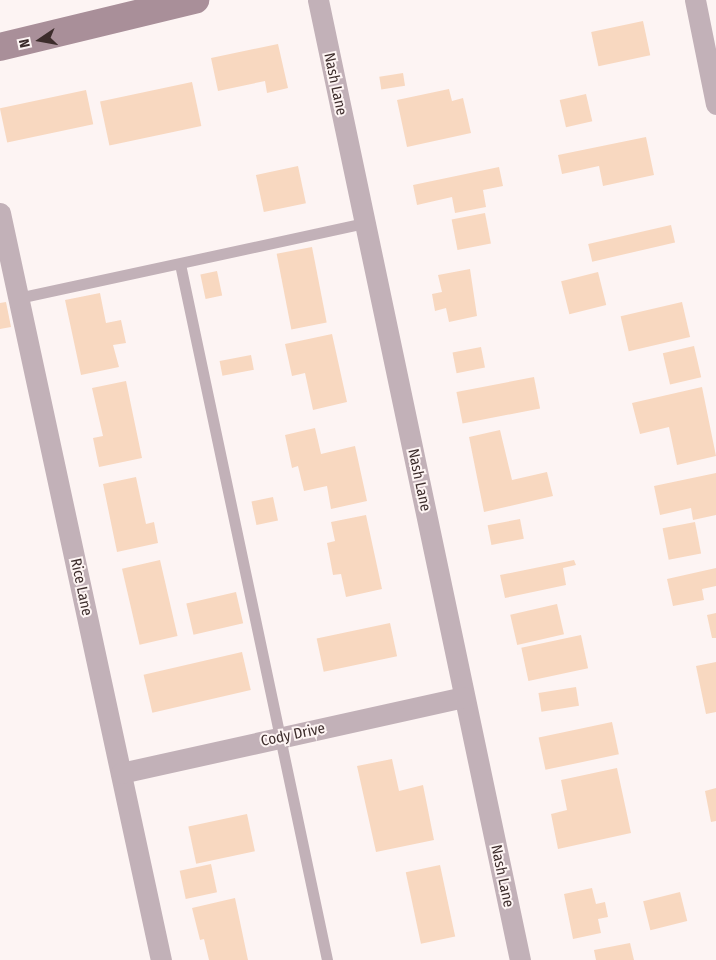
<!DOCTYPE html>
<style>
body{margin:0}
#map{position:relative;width:716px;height:960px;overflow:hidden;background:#fdf4f3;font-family:"Fira Sans Condensed",sans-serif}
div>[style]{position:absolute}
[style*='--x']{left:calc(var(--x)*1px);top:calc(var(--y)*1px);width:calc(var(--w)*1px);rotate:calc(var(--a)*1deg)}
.building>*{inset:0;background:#f8d8c0;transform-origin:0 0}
.lane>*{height:11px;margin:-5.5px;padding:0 5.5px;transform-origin:5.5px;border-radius:5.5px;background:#c2b1b8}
.street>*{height:21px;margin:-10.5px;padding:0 10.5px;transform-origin:10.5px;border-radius:10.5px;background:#c2b1b8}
.secondary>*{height:28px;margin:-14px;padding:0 14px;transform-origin:14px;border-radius:14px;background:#a98f99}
span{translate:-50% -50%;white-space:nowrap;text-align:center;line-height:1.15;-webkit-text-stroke:4px #fdf4f3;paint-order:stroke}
.street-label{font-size:15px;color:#3c2c2b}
.north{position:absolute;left:15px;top:15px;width:50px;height:50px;-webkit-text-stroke:4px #fdf4f3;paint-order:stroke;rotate:258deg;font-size:14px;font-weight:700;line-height:20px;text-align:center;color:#3c2c2b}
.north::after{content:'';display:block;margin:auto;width:18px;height:22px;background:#3c2c2b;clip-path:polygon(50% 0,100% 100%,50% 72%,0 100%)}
</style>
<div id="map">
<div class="building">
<i style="left:643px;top:21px;width:35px;height:53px;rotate:78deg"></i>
<i style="clip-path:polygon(278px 44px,288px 88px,267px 93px,265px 81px,218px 91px,211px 58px)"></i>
<i style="left:403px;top:73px;width:13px;height:24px;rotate:81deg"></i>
<i style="left:192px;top:82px;width:45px;height:94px;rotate:78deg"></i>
<i style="clip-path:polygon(449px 89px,452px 101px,463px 98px,471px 133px,407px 147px,397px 100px)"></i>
<i style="left:86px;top:90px;width:35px;height:88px;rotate:78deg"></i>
<i style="left:586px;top:94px;width:28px;height:27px;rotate:77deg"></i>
<i style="clip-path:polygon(646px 137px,654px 175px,603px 186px,599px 166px,562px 174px,558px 155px)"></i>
<i style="left:298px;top:166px;width:38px;height:43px;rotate:78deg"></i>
<i style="clip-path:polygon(499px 167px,503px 186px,483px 190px,486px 207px,455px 213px,452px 197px,417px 205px,413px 185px)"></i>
<i style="left:485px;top:213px;width:31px;height:34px;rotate:79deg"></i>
<i style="left:671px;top:225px;width:18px;height:85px;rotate:77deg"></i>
<i style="left:312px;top:247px;width:77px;height:36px;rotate:79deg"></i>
<i style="clip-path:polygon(470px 269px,477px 316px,449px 322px,446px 308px,435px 311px,432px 294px,442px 292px,438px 275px)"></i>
<i style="left:217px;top:271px;width:25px;height:17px;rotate:78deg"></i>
<i style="left:598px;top:272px;width:34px;height:38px;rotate:76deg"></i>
<i style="clip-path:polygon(100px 293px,106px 323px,121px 320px,126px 343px,113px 345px,119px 367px,81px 375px,65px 300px)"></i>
<i style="clip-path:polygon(6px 302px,11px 327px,0 329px,0 303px)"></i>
<i style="left:682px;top:302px;width:36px;height:63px;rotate:77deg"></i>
<i style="clip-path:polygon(332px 334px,347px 402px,313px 410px,305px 373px,292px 376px,285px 344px)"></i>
<i style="left:694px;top:346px;width:32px;height:32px;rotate:77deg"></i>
<i style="left:481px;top:347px;width:21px;height:29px;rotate:79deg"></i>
<i style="left:251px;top:355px;width:15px;height:32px;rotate:79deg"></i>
<i style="left:534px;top:377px;width:32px;height:79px;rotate:79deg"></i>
<i style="clip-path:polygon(126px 381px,142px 458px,99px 467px,93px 438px,103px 436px,92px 388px)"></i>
<i style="clip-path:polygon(702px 387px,716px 456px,677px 465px,669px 427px,640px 434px,632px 403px)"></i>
<i style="clip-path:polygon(315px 428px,321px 454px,355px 446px,367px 501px,331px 509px,327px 486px,304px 491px,298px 466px,292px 468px,285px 435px)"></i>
<i style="clip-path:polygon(500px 430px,512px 480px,547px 472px,553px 496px,484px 512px,469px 437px)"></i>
<i style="clip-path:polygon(716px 473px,716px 515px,693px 520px,691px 508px,660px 515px,654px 486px)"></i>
<i style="clip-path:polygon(136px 477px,146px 524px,154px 522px,158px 543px,117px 552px,103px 484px)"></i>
<i style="left:273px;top:497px;width:24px;height:22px;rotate:78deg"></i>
<i style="clip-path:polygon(366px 515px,382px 589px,346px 597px,341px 574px,333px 575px,327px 543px,335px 541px,331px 522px)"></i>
<i style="left:520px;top:519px;width:20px;height:33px;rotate:79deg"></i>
<i style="left:695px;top:522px;width:32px;height:33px;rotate:79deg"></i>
<i style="left:160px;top:560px;width:78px;height:39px;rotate:77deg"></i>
<i style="clip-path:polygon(574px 560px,576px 565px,563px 568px,566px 585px,505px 598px,500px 575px)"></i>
<i style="clip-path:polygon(716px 568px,716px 586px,702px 589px,704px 600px,673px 606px,667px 579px)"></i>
<i style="left:236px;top:592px;width:32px;height:51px;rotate:77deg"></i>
<i style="left:557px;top:604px;width:31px;height:48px;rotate:77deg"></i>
<i style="clip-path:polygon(716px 613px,716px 638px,712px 638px,707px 615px)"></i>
<i style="left:390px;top:623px;width:34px;height:75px;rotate:78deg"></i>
<i style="left:581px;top:635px;width:34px;height:61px;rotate:78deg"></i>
<i style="left:242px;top:652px;width:39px;height:101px;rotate:77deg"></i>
<i style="clip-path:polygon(716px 662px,716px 712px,706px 714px,696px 666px)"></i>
<i style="left:576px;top:687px;width:19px;height:38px;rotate:81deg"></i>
<i style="left:612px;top:722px;width:33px;height:75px;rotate:78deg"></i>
<i style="clip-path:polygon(392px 759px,399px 791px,423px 785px,434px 840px,376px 852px,357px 766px)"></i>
<i style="clip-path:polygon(617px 768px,631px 833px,558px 849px,551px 814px,567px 810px,561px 780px)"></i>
<i style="clip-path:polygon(716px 788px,716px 821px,711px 822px,705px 791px)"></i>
<i style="left:247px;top:814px;width:38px;height:60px;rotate:78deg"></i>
<i style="left:211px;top:864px;width:29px;height:32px;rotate:78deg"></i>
<i style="left:440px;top:865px;width:73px;height:35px;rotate:78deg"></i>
<i style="clip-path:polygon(592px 888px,596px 904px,605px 902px,608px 917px,598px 919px,601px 933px,573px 939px,564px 894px)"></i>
<i style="left:680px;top:892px;width:30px;height:38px;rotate:76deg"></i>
<i style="clip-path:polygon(235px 898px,248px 960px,209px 960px,204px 939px,200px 940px,192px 908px)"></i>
<i style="clip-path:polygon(630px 943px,634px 960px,596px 960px,594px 950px)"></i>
</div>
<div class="lane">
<i style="--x:180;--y:264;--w:711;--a:78.07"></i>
<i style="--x:18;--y:298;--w:355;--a:-12.2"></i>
</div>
<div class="street">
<i style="--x:318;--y:0;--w:981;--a:78.12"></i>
<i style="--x:695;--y:0;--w:106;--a:78.6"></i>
<i style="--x:0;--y:213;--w:764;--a:77.84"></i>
<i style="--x:121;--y:773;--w:351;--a:-12.5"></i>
</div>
<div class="secondary">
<i style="--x:0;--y:47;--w:201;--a:-13.6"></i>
</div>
<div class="street-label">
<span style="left:335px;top:84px;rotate:78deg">Nash Lane</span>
<span style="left:419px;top:480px;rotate:78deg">Nash Lane</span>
<span style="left:81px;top:587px;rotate:78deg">Rice Lane</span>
<span style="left:293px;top:735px;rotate:-12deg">Cody Drive</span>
<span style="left:502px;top:876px;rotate:78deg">Nash Lane</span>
</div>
<div class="north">N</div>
</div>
